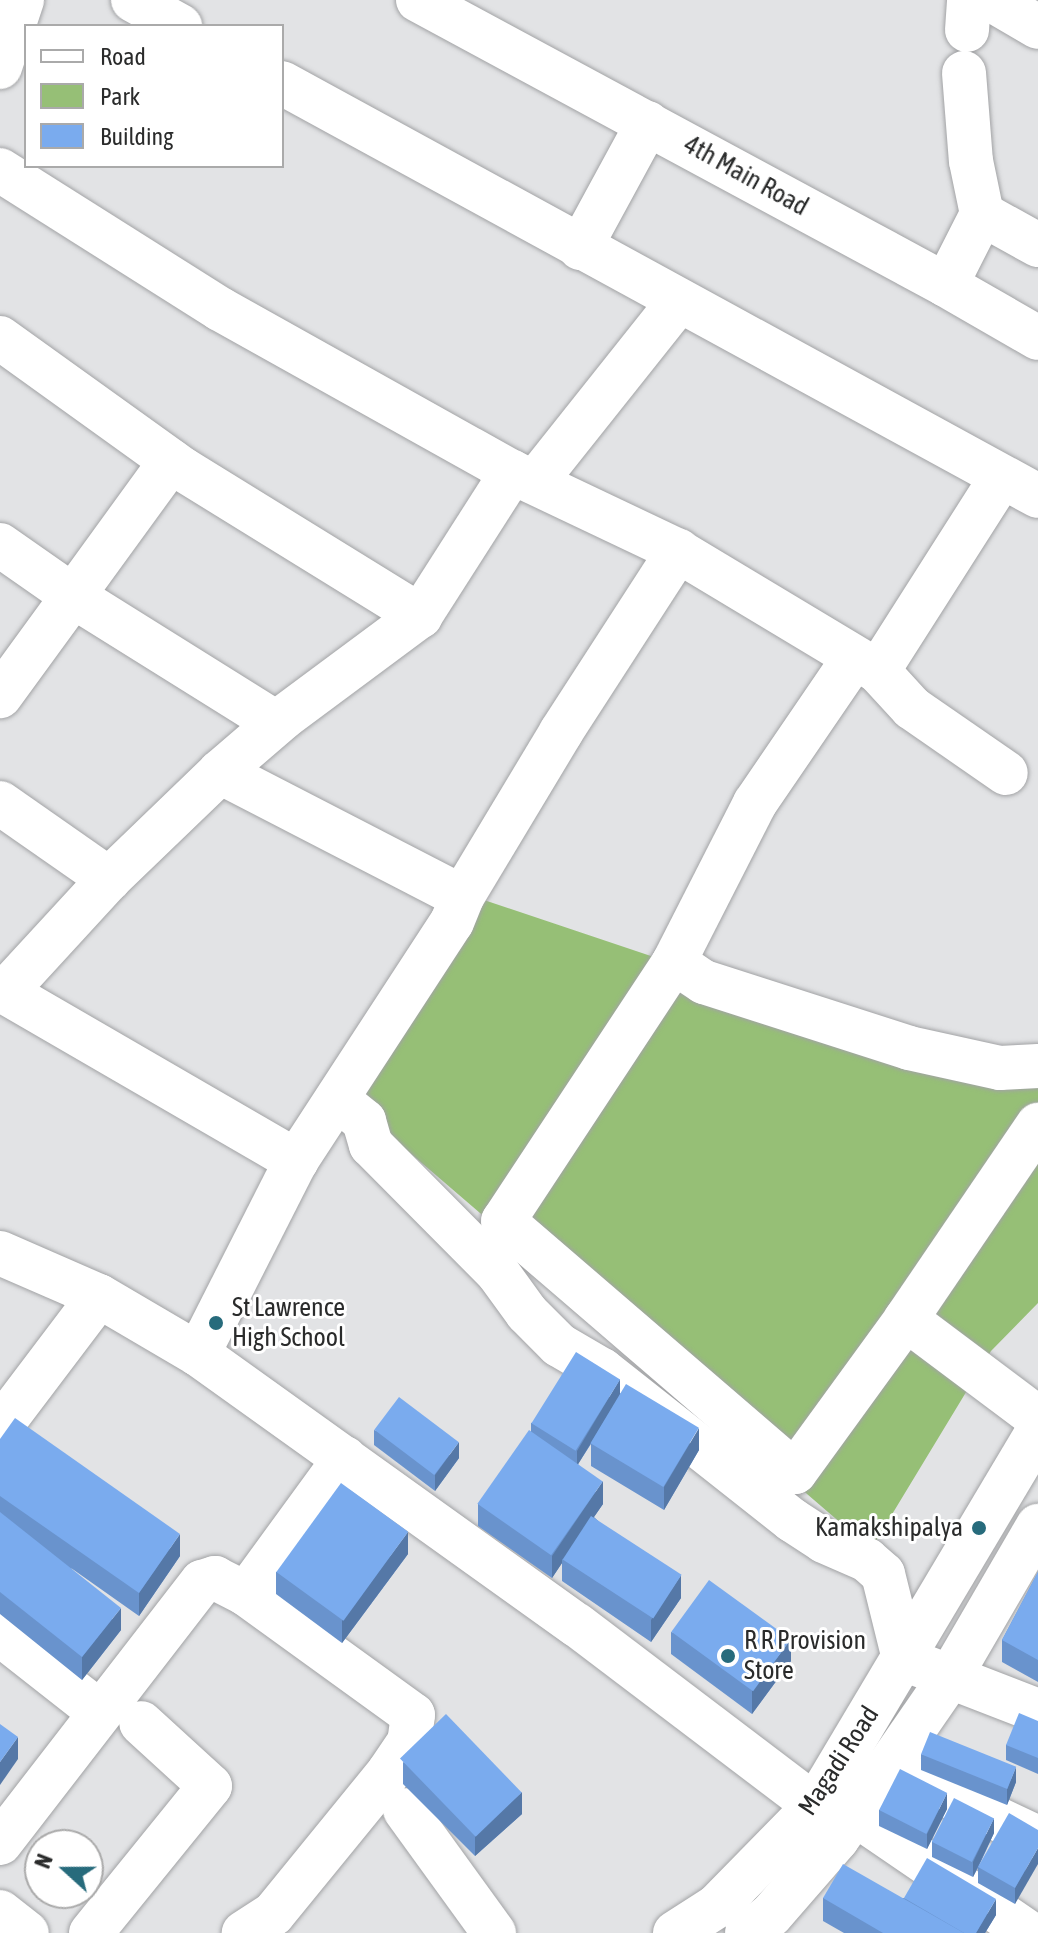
<!DOCTYPE html>
<style>
body{margin:0}
#map{position:relative;width:1038px;height:1933px;overflow:hidden;background:#e2e3e5;font-family:"Asap Condensed",sans-serif}
div>[style]{position:absolute}
[style*='--x']{left:calc(var(--x)*1px);top:calc(var(--y)*1px);width:calc(var(--w)*1px);rotate:calc(var(--a)*1deg)}
.green>*{inset:0;background:#96bf76}
.roads{filter:drop-shadow(0 0 2px #a2a3a5) drop-shadow(0 0 2px #a2a3a5)}
.minor>*{height:44px;margin:-22px;padding:0 22px;transform-origin:22px;border-radius:22px;background:#fff}
.major>*{height:44px;margin:-22px;padding:0 22px;transform-origin:22px;border-radius:22px;background:#fff}
.wall>*{inset:0;background:#6993cd}
.shaded-wall>*{inset:0;background:#5578a7}
.building>*{inset:0;background:#7aabee;transform-origin:0 0}
.dots>*{width:22px;height:22px;translate:-50% -50%;box-sizing:border-box;border:4px solid #fff;border-radius:50%}
span{translate:-50% -50%;white-space:nowrap;text-align:center;line-height:1.15;-webkit-text-stroke:6px #fff;paint-order:stroke}
.street-label{font-size:26px;color:#2a2b2b}
.poi-label{font-size:26px;color:#2a2b2b}
.left{translate:0 -50%;text-align:left}
.right{translate:-100% -50%;text-align:right}
.legend{position:absolute;left:24px;top:24px;width:260px;height:144px;box-sizing:border-box;background:#fff;border:2px solid #aaa;margin:0;padding:10px 14px;list-style:none;font-size:24px;color:#2a2b2b}
.legend li{display:flex;align-items:center;gap:16px;height:40px}
.legend b{width:40px;border:2px solid #aaa}
.north{position:absolute;left:24px;top:1829px;width:80px;height:80px;box-sizing:border-box;background:#fff;border:2px solid #aaa;border-radius:50%;rotate:291deg;font-size:22px;font-weight:700;line-height:32px;text-align:center;color:#2a2b2b}
.north::after{content:'';display:block;margin:auto;width:28px;height:36px;background:#276b7c;clip-path:polygon(50% 0,100% 100%,50% 72%,0 100%)}
</style>
<div id="map">
<div class="green">
<i style="clip-path:polygon(481px 899px,844px 1021px,1038px 1053px,1038px 1303px,991px 1351px,871px 1549px,353px 1104px)"></i>
</div>
<div class="roads">
<div class="minor">
<i style="--x:133;--y:0;--w:54;--a:29"></i>
<i style="--x:418;--y:0;--w:600;--a:28.36"></i>
<i style="--x:946;--y:285;--w:80;--a:-63.1"></i>
<i style="--x:992;--y:0;--w:53;--a:30.4"></i>
<i style="--x:967;--y:30;--w:30;--a:-86"></i>
<i style="--x:0;--y:67;--w:71;--a:-71.8"></i>
<i style="--x:964;--y:73;--w:88;--a:85.5"></i>
<i style="--x:971;--y:161;--w:54;--a:78.3"></i>
<i style="--x:282;--y:83;--w:861;--a:28.65"></i>
<i style="--x:0;--y:170;--w:260;--a:32.3"></i>
<i style="--x:220;--y:309;--w:334;--a:29.2"></i>
<i style="--x:512;--y:472;--w:184;--a:25.4"></i>
<i style="--x:678;--y:551;--w:233;--a:31"></i>
<i style="--x:878;--y:671;--w:229;--a:-57.5"></i>
<i style="--x:982;--y:214;--w:64;--a:29"></i>
<i style="--x:580;--y:248;--w:142;--a:-61.5"></i>
<i style="--x:946;--y:285;--w:106;--a:29.9"></i>
<i style="--x:0;--y:338;--w:226;--a:35.7"></i>
<i style="--x:184;--y:470;--w:278;--a:31.7"></i>
<i style="--x:171;--y:461;--w:167;--a:126"></i>
<i style="--x:73;--y:596;--w:239;--a:32"></i>
<i style="--x:535;--y:482;--w:230;--a:-51.5"></i>
<i style="--x:0;--y:545;--w:89;--a:34.9"></i>
<i style="--x:73;--y:596;--w:124;--a:126.1"></i>
<i style="--x:854;--y:658;--w:176;--a:124.3"></i>
<i style="--x:755;--y:803;--w:178;--a:117"></i>
<i style="--x:674;--y:962;--w:310;--a:123.4"></i>
<i style="--x:503;--y:1221;--w:385;--a:40.7"></i>
<i style="--x:795;--y:1472;--w:189;--a:-54"></i>
<i style="--x:906;--y:1319;--w:235;--a:-55.8"></i>
<i style="--x:878;--y:671;--w:50;--a:47.4"></i>
<i style="--x:912;--y:708;--w:114;--a:34.7"></i>
<i style="--x:220;--y:772;--w:272;--a:27.3"></i>
<i style="--x:0;--y:803;--w:133;--a:34.9"></i>
<i style="--x:674;--y:962;--w:36;--a:34"></i>
<i style="--x:704;--y:982;--w:215;--a:17.8"></i>
<i style="--x:909;--y:1048;--w:93;--a:12.4"></i>
<i style="--x:1000;--y:1068;--w:38;--a:-3"></i>
<i style="--x:0;--y:991;--w:5;--a:11"></i>
<i style="--x:5;--y:992;--w:154;--a:-47.4"></i>
<i style="--x:109;--y:879;--w:154;--a:-43.9"></i>
<i style="--x:220;--y:772;--w:84;--a:-40.7"></i>
<i style="--x:284;--y:717;--w:169;--a:-36.6"></i>
<i style="--x:420;--y:616;--w:171;--a:-57.4"></i>
<i style="--x:5;--y:992;--w:337;--a:30.1"></i>
<i style="--x:337;--y:1099;--w:35;--a:39"></i>
<i style="--x:364;--y:1121;--w:25;--a:74"></i>
<i style="--x:371;--y:1145;--w:180;--a:45.2"></i>
<i style="--x:498;--y:1273;--w:49;--a:54.1"></i>
<i style="--x:527;--y:1313;--w:45;--a:45"></i>
<i style="--x:559;--y:1345;--w:50;--a:30.2"></i>
<i style="--x:602;--y:1370;--w:242;--a:38.3"></i>
<i style="--x:792;--y:1520;--w:38;--a:33"></i>
<i style="--x:824;--y:1541;--w:47;--a:23.8"></i>
<i style="--x:867;--y:1560;--w:21;--a:41"></i>
<i style="--x:883;--y:1574;--w:88;--a:76.1"></i>
<i style="--x:904;--y:1659;--w:144;--a:21.2"></i>
<i style="--x:0;--y:1253;--w:108;--a:23.5"></i>
<i style="--x:99;--y:1296;--w:115;--a:30.4"></i>
<i style="--x:198;--y:1354;--w:466;--a:35.6"></i>
<i style="--x:577;--y:1625;--w:335;--a:37.2"></i>
<i style="--x:906;--y:1319;--w:165;--a:36.9"></i>
<i style="--x:198;--y:1354;--w:216;--a:-63.1"></i>
<i style="--x:296;--y:1161;--w:285;--a:-56.9"></i>
<i style="--x:452;--y:922;--w:27;--a:-68"></i>
<i style="--x:462;--y:897;--w:192;--a:-59"></i>
<i style="--x:561;--y:732;--w:216;--a:-57.1"></i>
<i style="--x:0;--y:1427;--w:164;--a:-52.9"></i>
<i style="--x:246;--y:1594;--w:168;--a:-53.9"></i>
<i style="--x:0;--y:1634;--w:112;--a:38.1"></i>
<i style="--x:894;--y:1770;--w:159;--a:25.3"></i>
<i style="--x:405;--y:1810;--w:152;--a:54.1"></i>
<i style="--x:855;--y:1814;--w:211;--a:34.4"></i>
<i style="--x:0;--y:1843;--w:330;--a:-52.3"></i>
<i style="--x:202;--y:1582;--w:14;--a:-17"></i>
<i style="--x:215;--y:1578;--w:35;--a:27"></i>
<i style="--x:246;--y:1594;--w:206;--a:35.9"></i>
<i style="--x:413;--y:1715;--w:27;--a:98"></i>
<i style="--x:409;--y:1742;--w:36;--a:124"></i>
<i style="--x:389;--y:1772;--w:183;--a:129.2"></i>
<i style="--x:273;--y:1914;--w:35;--a:147"></i>
<i style="--x:0;--y:1912;--w:34;--a:38"></i>
<i style="--x:91;--y:1933;--w:189;--a:-51"></i>
<i style="--x:210;--y:1786;--w:93;--a:-137.6"></i>
</div>
<div class="major">
<i style="--x:675;--y:1933;--w:50;--a:-32.7"></i>
<i style="--x:717;--y:1906;--w:139;--a:-45.6"></i>
<i style="--x:814;--y:1807;--w:438;--a:-59.2"></i>
<i style="--x:747;--y:1933;--w:30;--a:-37"></i>
<i style="--x:771;--y:1915;--w:101;--a:-49"></i>
<i style="--x:837;--y:1839;--w:88;--a:-54.7"></i>
<i style="--x:888;--y:1767;--w:109;--a:-55.4"></i>
<i style="--x:950;--y:1677;--w:175;--a:-59.8"></i>
</div>
</div>
<div class="wall">
<i style="clip-path:polygon(620px 1393px,699px 1450px,664px 1510px,591px 1466px,591px 1444px,578px 1464px,603px 1504px,594px 1517px,681px 1598px,651px 1642px,562px 1581px,562px 1563px,552px 1578px,478px 1526px,478px 1504px,531px 1431px,531px 1423px)"></i>
<i style="clip-path:polygon(374px 1430px,459px 1458px,435px 1491px,374px 1445px)"></i>
<i style="clip-path:polygon(0 1439px,180px 1556px,139px 1616px,71px 1568px,121px 1630px,82px 1680px,0 1614px)"></i>
<i style="clip-path:polygon(408px 1554px,342px 1643px,276px 1594px,276px 1572px)"></i>
<i style="clip-path:polygon(1038px 1572px,1038px 1682px,1002px 1662px,1002px 1640px)"></i>
<i style="clip-path:polygon(671px 1632px,791px 1661px,752px 1714px,671px 1654px)"></i>
<i style="clip-path:polygon(1038px 1721px,1038px 1774px,1006px 1760px,1006px 1745px)"></i>
<i style="clip-path:polygon(921px 1754px,1016px 1782px,1007px 1805px,921px 1770px)"></i>
<i style="clip-path:polygon(403px 1762px,522px 1814px,475px 1856px,403px 1784px)"></i>
<i style="clip-path:polygon(947px 1809px,927px 1849px,879px 1826px,879px 1810px)"></i>
<i style="clip-path:polygon(1038px 1830px,1015px 1904px,978px 1883px,978px 1868px,973px 1877px,932px 1857px,932px 1842px,994px 1833px,979px 1866px)"></i>
<i style="clip-path:polygon(823px 1898px,904px 1898px,996px 1915px,985px 1933px,844px 1933px,823px 1921px)"></i>
</div>
<div class="shaded-wall">
<i style="clip-path:polygon(620px 1379px,620px 1395px,577px 1466px,577px 1451px)"></i>
<i style="clip-path:polygon(699px 1428px,699px 1450px,664px 1510px,664px 1487px)"></i>
<i style="clip-path:polygon(459px 1442px,459px 1458px,435px 1491px,435px 1475px)"></i>
<i style="clip-path:polygon(603px 1481px,603px 1504px,564px 1560px,562px 1559px,562px 1563px,552px 1578px,552px 1556px)"></i>
<i style="clip-path:polygon(408px 1532px,408px 1554px,342px 1643px,342px 1621px)"></i>
<i style="clip-path:polygon(180px 1534px,180px 1556px,139px 1616px,139px 1593px)"></i>
<i style="clip-path:polygon(681px 1575px,681px 1598px,651px 1642px,651px 1620px)"></i>
<i style="clip-path:polygon(121px 1608px,121px 1630px,82px 1680px,82px 1657px)"></i>
<i style="clip-path:polygon(791px 1639px,791px 1661px,752px 1714px,752px 1691px)"></i>
<i style="clip-path:polygon(18px 1737px,18px 1759px,0 1785px,0 1762px)"></i>
<i style="clip-path:polygon(1016px 1767px,1016px 1782px,1007px 1805px,1007px 1789px)"></i>
<i style="clip-path:polygon(522px 1792px,522px 1814px,475px 1856px,475px 1834px)"></i>
<i style="clip-path:polygon(947px 1793px,947px 1809px,927px 1849px,927px 1834px)"></i>
<i style="clip-path:polygon(994px 1818px,994px 1833px,973px 1877px,973px 1862px)"></i>
<i style="clip-path:polygon(1038px 1848px,1038px 1864px,1015px 1904px,1015px 1888px)"></i>
<i style="clip-path:polygon(996px 1899px,996px 1915px,985px 1933px,976px 1933px)"></i>
</div>
<div class="building">
<i style="left:576px;top:1352px;width:52px;height:84px;rotate:32deg"></i>
<i style="left:626px;top:1384px;width:85px;height:69px;rotate:31deg"></i>
<i style="left:399px;top:1397px;width:75px;height:41px;rotate:37deg"></i>
<i style="clip-path:polygon(15px 1418px,180px 1534px,139px 1593px,0 1496px,0 1439px)"></i>
<i style="left:529px;top:1430px;width:90px;height:90px;rotate:35deg"></i>
<i style="left:341px;top:1483px;width:83px;height:110px;rotate:36deg"></i>
<i style="clip-path:polygon(0 1512px,121px 1608px,82px 1657px,0 1592px)"></i>
<i style="left:591px;top:1516px;width:108px;height:52px;rotate:33deg"></i>
<i style="clip-path:polygon(1038px 1572px,1038px 1660px,1002px 1640px)"></i>
<i style="left:709px;top:1580px;width:101px;height:64px;rotate:36deg"></i>
<i style="clip-path:polygon(1019px 1713px,1038px 1721px,1038px 1758px,1006px 1745px)"></i>
<i style="left:446px;top:1714px;width:109px;height:64px;rotate:46deg"></i>
<i style="clip-path:polygon(0 1724px,18px 1737px,0 1762px)"></i>
<i style="left:930px;top:1732px;width:93px;height:24px;rotate:22deg"></i>
<i style="left:900px;top:1769px;width:53px;height:46px;rotate:27deg"></i>
<i style="left:954px;top:1798px;width:45px;height:49px;rotate:27deg"></i>
<i style="clip-path:polygon(1009px 1813px,1038px 1830px,1038px 1848px,1015px 1888px,978px 1867px)"></i>
<i style="clip-path:polygon(927px 1858px,996px 1899px,976px 1933px,964px 1933px,904px 1898px)"></i>
<i style="clip-path:polygon(843px 1864px,964px 1933px,883px 1933px,823px 1898px)"></i>
</div>
<div class="dots">
<i style="left:216px;top:1323px;background:#276b7c"></i>
<i style="left:979px;top:1528px;background:#276b7c"></i>
<i style="left:728px;top:1656px;background:#276b7c"></i>
</div>
<div class="street-label">
<span style="left:746px;top:176px;rotate:29deg">4th Main Road</span>
<span style="left:839px;top:1761px;rotate:-57deg">Magadi Road</span>
</div>
<div class="poi-label">
<span class="left" style="left:232px;top:1323px">St Lawrence<br>High School</span>
<span class="right" style="left:963px;top:1528px">Kamakshipalya</span>
<span class="left" style="left:744px;top:1656px">R R Provision<br>Store</span>
</div>
<ul class="legend">
<li><b style="height:10px;background:#fff"></b>Road</li>
<li><b style="height:22px;background:#96bf76"></b>Park</li>
<li><b style="height:22px;background:#7aabee"></b>Building</li>
</ul>
<div class="north">N</div>
</div>
